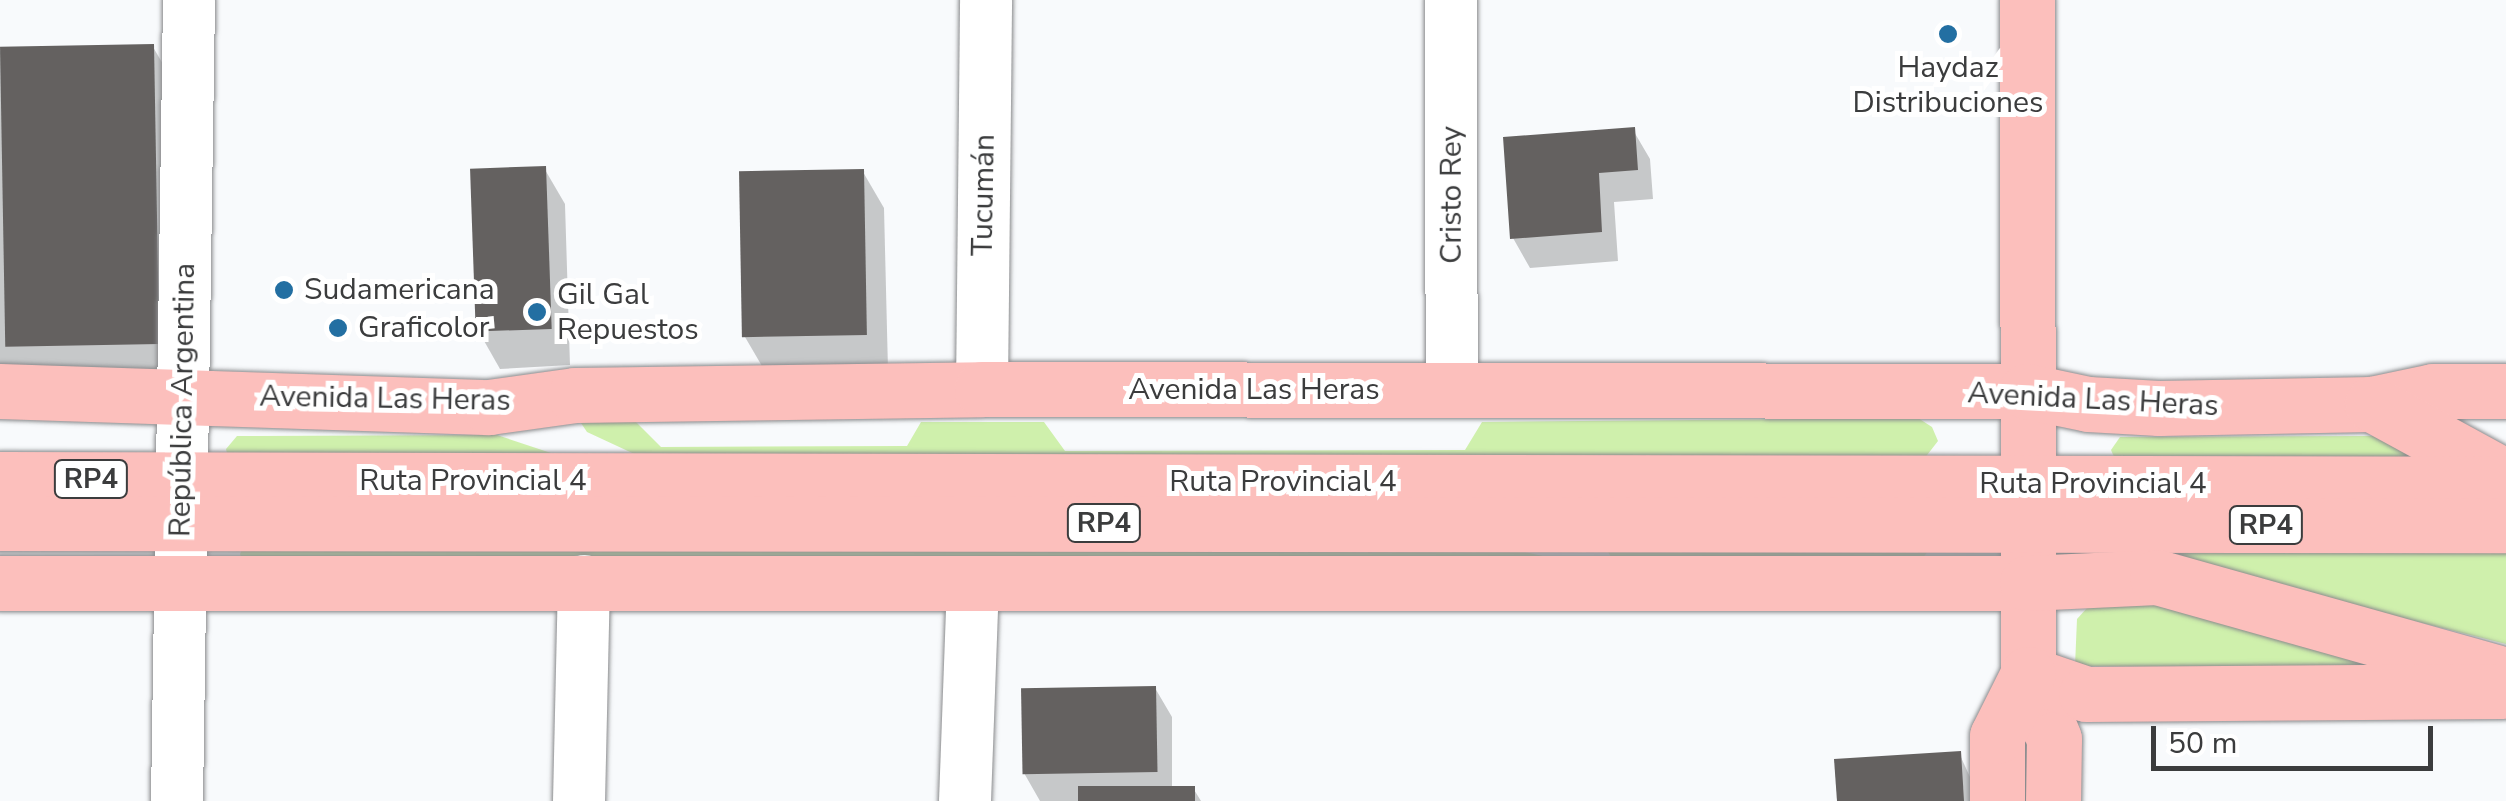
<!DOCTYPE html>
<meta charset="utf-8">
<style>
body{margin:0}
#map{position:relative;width:2506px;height:801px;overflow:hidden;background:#f8fafc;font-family:"Nunito Sans",sans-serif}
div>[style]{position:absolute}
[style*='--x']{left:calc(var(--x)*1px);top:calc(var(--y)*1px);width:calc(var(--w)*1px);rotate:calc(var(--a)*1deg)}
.green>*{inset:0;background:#cff0ac}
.shadow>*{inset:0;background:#0003}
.building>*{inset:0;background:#646160;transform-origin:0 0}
.roads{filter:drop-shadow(0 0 2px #8a8b8d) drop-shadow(0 0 2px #8a8b8d)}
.minor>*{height:52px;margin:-26px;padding:0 26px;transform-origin:26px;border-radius:26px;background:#fff}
.major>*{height:55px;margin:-27.5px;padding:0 27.5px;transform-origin:27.5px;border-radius:27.5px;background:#fcbfbc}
.dots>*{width:28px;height:28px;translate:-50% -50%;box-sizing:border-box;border:5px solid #fff;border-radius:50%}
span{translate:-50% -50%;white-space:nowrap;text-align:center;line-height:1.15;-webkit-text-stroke:10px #fff;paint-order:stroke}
.shield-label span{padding:2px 8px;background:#fff;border:2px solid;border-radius:8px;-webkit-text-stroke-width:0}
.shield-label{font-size:28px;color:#3b3c3d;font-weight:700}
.poi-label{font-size:30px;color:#3b3c3d}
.left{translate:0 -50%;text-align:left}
.street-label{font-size:30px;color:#3b3c3d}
.scale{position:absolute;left:2151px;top:726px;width:282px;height:45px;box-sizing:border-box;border:5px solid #3b3c3d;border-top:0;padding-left:12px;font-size:30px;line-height:35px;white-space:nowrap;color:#3b3c3d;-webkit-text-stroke:8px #fff;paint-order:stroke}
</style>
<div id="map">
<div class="green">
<i style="clip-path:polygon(632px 418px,661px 447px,907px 446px,921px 422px,1044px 422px,1065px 451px,1465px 450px,1482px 422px,1918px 418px,1932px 427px,1938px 441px,1924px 459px,658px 465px,587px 432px,581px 423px)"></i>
<i style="clip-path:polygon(497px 435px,551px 453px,228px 458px,226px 449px,237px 436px)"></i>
<i style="clip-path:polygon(2374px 436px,2441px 458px,2115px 459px,2111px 450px,2120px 437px)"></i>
<i style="clip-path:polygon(2506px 540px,2506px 644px,2156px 556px,2151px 544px)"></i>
<i style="clip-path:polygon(1478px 541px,1547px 557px,243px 562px,240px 554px,243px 547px)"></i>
<i style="clip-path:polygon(1605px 547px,1928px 551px,1923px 558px,1611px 557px)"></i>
<i style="clip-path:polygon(2162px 601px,2409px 670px,2075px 666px,2077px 619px,2087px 608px)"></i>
</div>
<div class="shadow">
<i style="clip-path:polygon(153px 47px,174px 83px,177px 380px,0 383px,0 51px)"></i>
<i style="clip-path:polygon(1633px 130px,1650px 159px,1653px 199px,1614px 202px,1618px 261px,1530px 268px,1513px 238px)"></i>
<i style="clip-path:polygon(544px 168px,565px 204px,570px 365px,500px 369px,479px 332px)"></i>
<i style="clip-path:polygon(863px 172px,884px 208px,888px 370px,766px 373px,745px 337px)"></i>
<i style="clip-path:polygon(1155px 688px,1172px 717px,1172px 788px,1193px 788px,1201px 801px,1040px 801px,1024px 773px)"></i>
<i style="clip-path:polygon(1959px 753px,1981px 801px,1839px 801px)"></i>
</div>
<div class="building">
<i style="left:154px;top:44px;width:300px;height:154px;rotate:89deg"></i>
<i style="clip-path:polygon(1635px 127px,1638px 170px,1599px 173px,1602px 232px,1510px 239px,1503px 137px)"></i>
<i style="left:546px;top:166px;width:163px;height:76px;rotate:88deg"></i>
<i style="left:864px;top:169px;width:166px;height:125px;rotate:89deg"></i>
<i style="left:1156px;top:686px;width:86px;height:135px;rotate:89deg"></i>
<i style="clip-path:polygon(1961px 751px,1964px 801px,1837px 801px,1834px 759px)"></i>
<i style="left:1078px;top:786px;width:117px;height:15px"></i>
</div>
<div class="roads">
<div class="minor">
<i style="--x:1451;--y:0;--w:390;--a:89.9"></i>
<i style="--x:982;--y:389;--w:389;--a:-89.4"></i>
<i style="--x:177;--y:801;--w:801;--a:-89.14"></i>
<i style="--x:579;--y:801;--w:220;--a:-88.7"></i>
<i style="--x:965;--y:801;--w:218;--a:-87.9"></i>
</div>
<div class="major">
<i style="--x:2027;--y:0;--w:674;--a:89.91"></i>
<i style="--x:2028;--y:674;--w:70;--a:68.2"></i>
<i style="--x:2054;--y:739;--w:62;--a:90.9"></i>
<i style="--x:0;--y:391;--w:489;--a:1.9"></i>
<i style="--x:489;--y:407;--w:87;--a:-7.9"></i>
<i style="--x:575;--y:395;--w:407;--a:-0.8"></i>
<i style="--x:982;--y:389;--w:1044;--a:0.11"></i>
<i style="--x:2026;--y:391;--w:63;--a:11.8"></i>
<i style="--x:2088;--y:404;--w:71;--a:3.2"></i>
<i style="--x:2159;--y:408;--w:213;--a:-1.1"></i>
<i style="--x:2372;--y:404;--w:62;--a:-12"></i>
<i style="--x:2433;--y:391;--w:73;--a:0"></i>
<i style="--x:2372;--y:404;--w:153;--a:28.6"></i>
<i style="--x:0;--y:479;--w:2506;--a:0.11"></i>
<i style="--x:0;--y:523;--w:2506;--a:0.05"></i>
<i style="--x:0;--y:583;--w:2027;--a:0"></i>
<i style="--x:2027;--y:583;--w:130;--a:-2.6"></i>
<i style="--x:2157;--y:577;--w:362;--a:15.7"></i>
<i style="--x:2028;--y:674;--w:61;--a:19"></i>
<i style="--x:2086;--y:694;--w:416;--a:-0.4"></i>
<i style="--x:1997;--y:801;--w:65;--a:-90"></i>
<i style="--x:1997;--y:736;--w:69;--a:-63.4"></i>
</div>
</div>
<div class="dots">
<i style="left:1948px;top:34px;background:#236fa2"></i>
<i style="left:284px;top:290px;background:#236fa2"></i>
<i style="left:537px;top:312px;background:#236fa2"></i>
<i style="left:338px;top:328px;background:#236fa2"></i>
</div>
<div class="shield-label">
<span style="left:91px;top:479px">RP4</span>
<span style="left:1104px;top:523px">RP4</span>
<span style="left:2266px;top:525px">RP4</span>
</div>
<div class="poi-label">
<span style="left:1948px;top:85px">Haydaz<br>Distribuciones</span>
<span class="left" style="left:304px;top:290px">Sudamericana</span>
<span class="left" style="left:557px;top:312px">Gil Gal<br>Repuestos</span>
<span class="left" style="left:358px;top:328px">Graficolor</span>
</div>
<div class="street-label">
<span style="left:984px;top:195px;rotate:-89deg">Tucumán</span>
<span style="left:1452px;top:195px;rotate:-90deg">Cristo Rey</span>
<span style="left:1254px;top:390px">Avenida Las Heras</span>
<span style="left:385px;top:399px;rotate:1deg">Avenida Las Heras</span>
<span style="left:183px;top:400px;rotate:-89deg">República Argentina</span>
<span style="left:2093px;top:400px;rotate:3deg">Avenida Las Heras</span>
<span style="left:473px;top:481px">Ruta Provincial 4</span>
<span style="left:1283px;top:482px">Ruta Provincial 4</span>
<span style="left:2093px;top:484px">Ruta Provincial 4</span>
</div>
<div class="scale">50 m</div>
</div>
